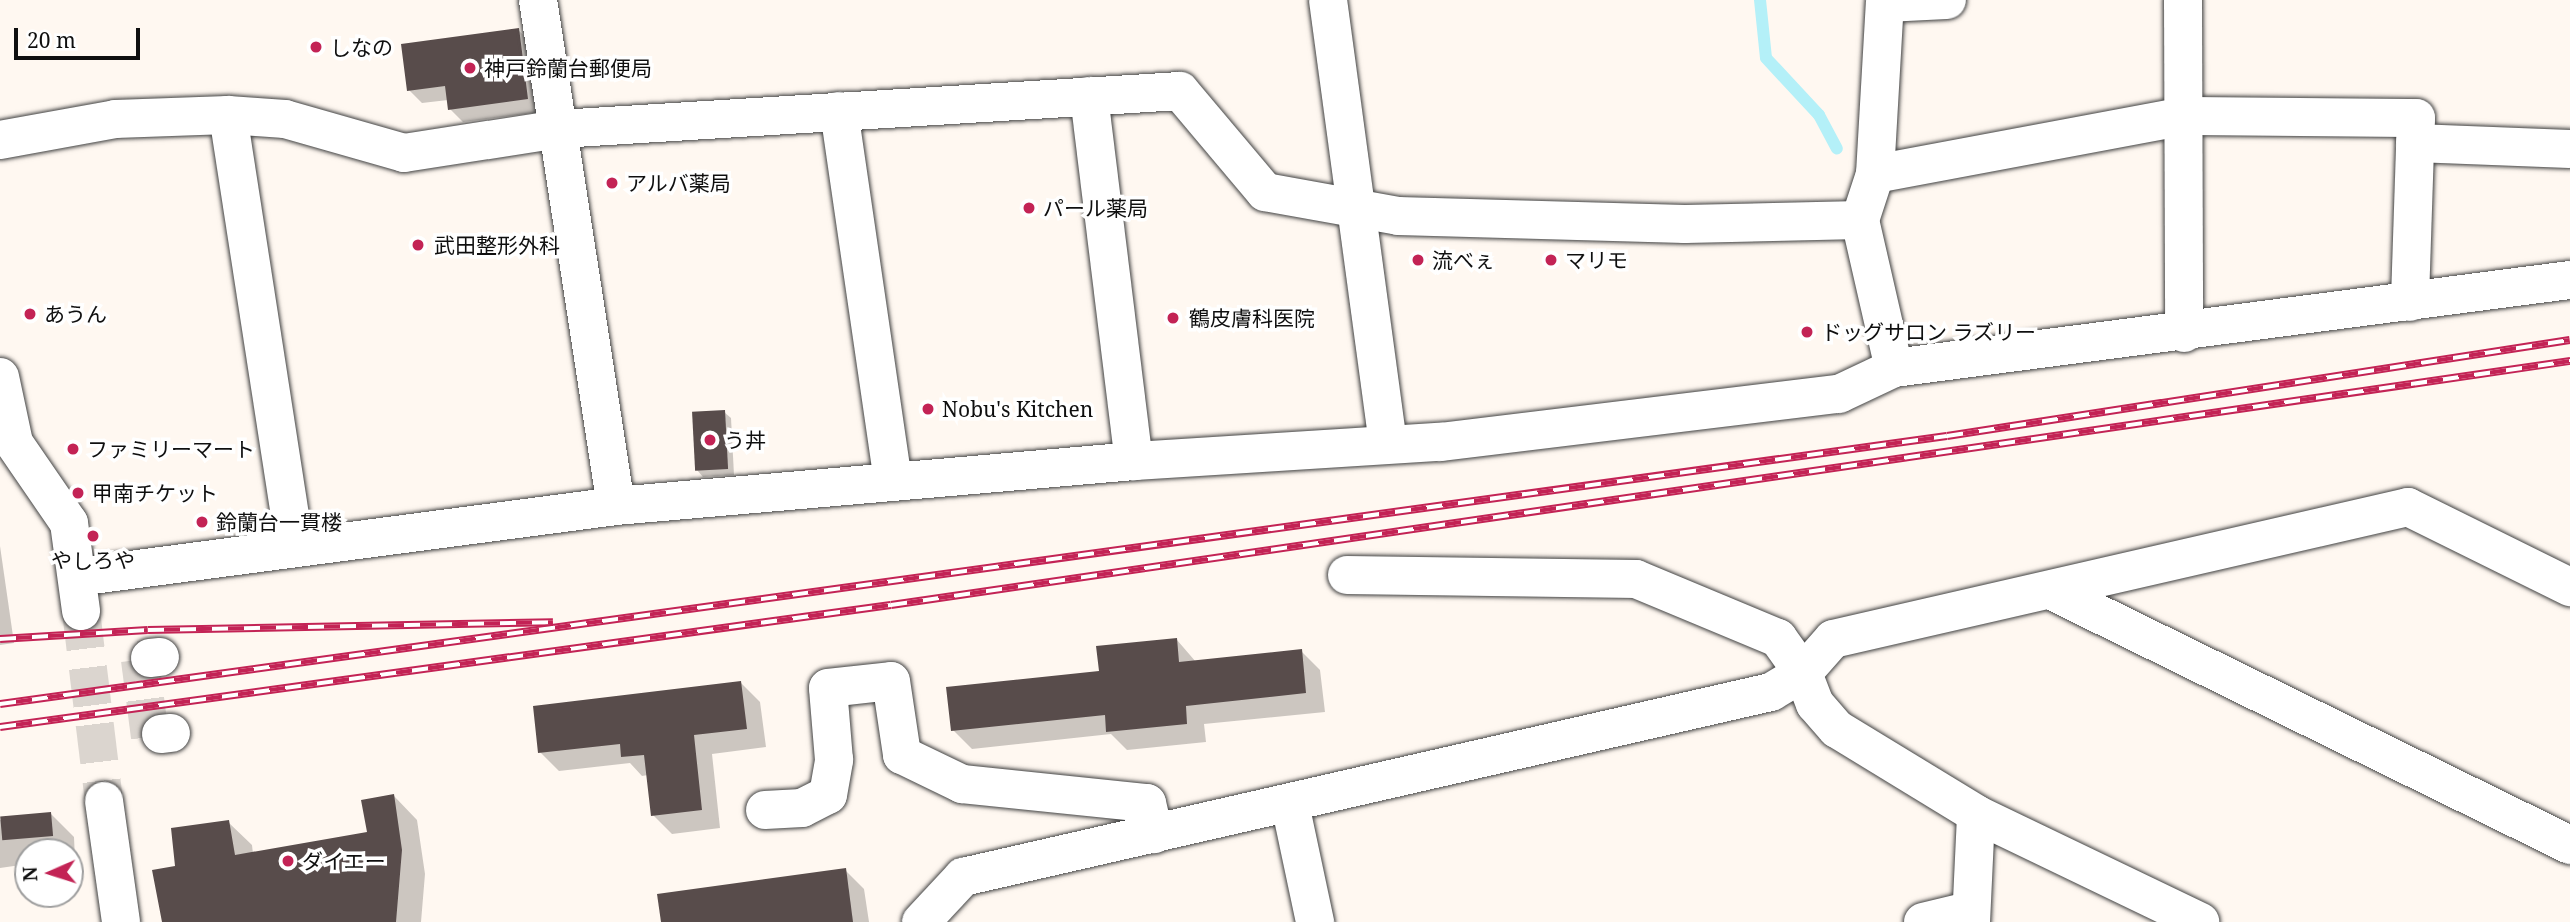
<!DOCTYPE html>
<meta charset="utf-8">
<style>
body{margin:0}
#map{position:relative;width:2570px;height:922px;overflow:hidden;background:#fff8f1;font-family:"Noto Serif","Noto Sans JP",serif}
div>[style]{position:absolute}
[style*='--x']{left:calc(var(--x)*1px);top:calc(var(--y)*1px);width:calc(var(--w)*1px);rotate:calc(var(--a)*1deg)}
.shadow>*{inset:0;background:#0003}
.stream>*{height:12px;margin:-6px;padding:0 6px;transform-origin:6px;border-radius:6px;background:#b4f0f8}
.building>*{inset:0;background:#584c4b;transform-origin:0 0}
.minor-tunnel>*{height:38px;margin-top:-19px;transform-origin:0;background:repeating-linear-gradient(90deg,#dbd5cf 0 38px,transparent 0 57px)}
.roads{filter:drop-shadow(0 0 2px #424242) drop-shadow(0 0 2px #424242)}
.minor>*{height:38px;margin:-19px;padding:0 19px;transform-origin:19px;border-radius:19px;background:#fff}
.rail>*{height:8px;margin-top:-4px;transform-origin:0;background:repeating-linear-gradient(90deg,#fff 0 16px,#c32355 0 32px);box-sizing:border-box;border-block:2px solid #c32355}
.dots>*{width:19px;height:19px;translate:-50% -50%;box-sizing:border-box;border:4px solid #fff;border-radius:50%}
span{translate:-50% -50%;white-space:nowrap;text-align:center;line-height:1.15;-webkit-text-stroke:7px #fff;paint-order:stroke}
.poi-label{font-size:21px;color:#0f0f0f}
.left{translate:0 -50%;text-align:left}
.north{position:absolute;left:14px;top:838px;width:70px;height:70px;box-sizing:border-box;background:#fff;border:2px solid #9f9f9f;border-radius:50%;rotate:267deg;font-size:19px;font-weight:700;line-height:28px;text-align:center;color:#0f0f0f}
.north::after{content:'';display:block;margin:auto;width:24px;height:32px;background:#c32355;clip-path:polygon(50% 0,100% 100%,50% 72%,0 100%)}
.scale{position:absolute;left:14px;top:28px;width:126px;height:32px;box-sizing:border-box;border:4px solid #0f0f0f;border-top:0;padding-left:9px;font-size:21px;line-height:24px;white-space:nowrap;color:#0f0f0f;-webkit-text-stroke:5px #fff;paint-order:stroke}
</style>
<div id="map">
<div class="shadow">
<i style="clip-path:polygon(518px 30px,532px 43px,541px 112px,463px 122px,450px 109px,448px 100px,422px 103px,409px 90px)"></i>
<i style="clip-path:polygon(724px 412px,731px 418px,734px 475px,703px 477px,697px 470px)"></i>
<i style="clip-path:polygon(0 546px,14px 643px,0 645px)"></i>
<i style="clip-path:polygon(1177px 640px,1196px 662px,1301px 651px,1320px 670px,1325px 712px,1204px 724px,1206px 742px,1127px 750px,1111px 734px,972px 749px,953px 730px)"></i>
<i style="clip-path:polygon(741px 683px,760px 702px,766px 747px,712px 754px,720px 828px,672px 834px,653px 815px,648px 775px,642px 776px,630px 763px,559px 771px,540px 752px)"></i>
<i style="clip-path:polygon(394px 796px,417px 820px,425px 874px,421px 922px,163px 922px,177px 868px,228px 822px,252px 845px,253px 854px,369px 834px)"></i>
<i style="clip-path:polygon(51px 814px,74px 837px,75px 859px,70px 859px,70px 852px,28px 852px,28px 864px,0 868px,0 820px)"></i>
<i style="clip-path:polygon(845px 870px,864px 889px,869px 922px,662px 922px)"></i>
</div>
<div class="stream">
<i style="--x:1760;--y:0;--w:58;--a:84.1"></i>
<i style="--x:1766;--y:58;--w:78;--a:47.1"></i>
<i style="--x:1819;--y:115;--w:38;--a:62"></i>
</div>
<div class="building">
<i style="clip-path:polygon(519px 28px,528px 99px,448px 110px,445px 86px,407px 91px,401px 44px)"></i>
<i style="left:725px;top:410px;width:59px;height:33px;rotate:87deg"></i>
<i style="clip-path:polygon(1177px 638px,1179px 662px,1302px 649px,1306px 693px,1186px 706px,1187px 724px,1106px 732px,1105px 715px,951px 731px,946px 687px,1099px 671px,1096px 646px)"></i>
<i style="clip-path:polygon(741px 681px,747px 729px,694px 735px,702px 810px,651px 816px,644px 755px,621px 757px,620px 744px,538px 753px,533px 706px)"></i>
<i style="clip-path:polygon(394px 794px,402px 850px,396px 922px,162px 922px,152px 870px,175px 866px,171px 828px,229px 820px,235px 855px,367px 832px,361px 800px)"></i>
<i style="left:51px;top:812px;width:24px;height:51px;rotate:85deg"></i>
<i style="clip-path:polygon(846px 868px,853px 922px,661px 922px,657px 894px)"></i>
</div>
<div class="minor-tunnel">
<i style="--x:81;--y:611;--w:191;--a:83.1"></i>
<i style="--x:150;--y:737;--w:78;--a:-97.4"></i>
<i style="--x:140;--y:660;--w:20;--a:-9"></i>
</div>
<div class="roads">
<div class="minor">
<i style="--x:538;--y:0;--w:512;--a:81.24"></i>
<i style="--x:1328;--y:0;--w:447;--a:82.3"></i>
<i style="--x:2183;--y:0;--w:333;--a:89.8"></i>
<i style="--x:1089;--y:96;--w:368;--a:83"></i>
<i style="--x:839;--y:111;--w:373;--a:81.7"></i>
<i style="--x:228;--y:115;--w:438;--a:81.2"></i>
<i style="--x:0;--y:140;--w:117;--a:-10.3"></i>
<i style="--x:115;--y:119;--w:113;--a:-2"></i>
<i style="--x:228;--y:115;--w:57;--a:4"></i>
<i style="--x:285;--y:119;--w:124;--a:15.9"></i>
<i style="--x:404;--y:153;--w:157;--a:-8.8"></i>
<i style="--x:559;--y:129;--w:622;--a:-3.5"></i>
<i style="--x:1180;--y:91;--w:132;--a:49.9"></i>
<i style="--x:1265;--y:192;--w:135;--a:10.2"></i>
<i style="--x:1398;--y:216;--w:287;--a:1.6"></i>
<i style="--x:1685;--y:224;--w:175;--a:-1.3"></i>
<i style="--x:1860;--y:220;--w:152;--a:77.1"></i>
<i style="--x:2415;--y:143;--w:155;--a:2.2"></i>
<i style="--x:1875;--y:174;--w:171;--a:-86.7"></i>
<i style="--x:1885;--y:3;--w:62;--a:-2.8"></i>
<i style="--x:1860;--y:220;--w:48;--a:-71.9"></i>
<i style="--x:1875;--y:174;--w:314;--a:-10.6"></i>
<i style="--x:2184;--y:116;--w:232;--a:0.5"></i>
<i style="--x:2416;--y:118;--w:184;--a:91.9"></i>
<i style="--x:0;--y:377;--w:67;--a:78"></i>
<i style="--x:14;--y:443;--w:97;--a:55.5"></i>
<i style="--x:69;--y:523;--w:89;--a:82.2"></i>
<i style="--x:1347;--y:575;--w:289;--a:0.8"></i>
<i style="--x:1636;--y:579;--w:154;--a:22.6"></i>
<i style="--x:1778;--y:638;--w:43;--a:54.5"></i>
<i style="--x:1803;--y:673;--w:33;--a:69"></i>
<i style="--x:1815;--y:704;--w:33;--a:49"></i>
<i style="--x:1837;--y:729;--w:163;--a:31.4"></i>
<i style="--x:1976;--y:814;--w:249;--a:25.7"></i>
<i style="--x:77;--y:577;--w:544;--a:-7.5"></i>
<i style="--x:616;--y:506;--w:520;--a:-4.96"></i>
<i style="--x:1134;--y:461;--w:307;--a:-3.6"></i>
<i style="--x:1440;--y:442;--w:402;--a:-6.9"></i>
<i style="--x:1839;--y:394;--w:61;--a:-25.3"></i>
<i style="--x:1894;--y:368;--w:682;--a:-7.42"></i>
<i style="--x:2054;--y:592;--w:575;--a:26.12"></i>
<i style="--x:150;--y:658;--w:10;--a:-6"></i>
<i style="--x:161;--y:734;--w:10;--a:-6"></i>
<i style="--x:104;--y:801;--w:122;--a:82"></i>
<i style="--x:1290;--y:804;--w:121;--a:78"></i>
<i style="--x:765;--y:810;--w:37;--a:-3"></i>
<i style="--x:802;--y:808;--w:29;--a:-27"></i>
<i style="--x:828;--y:795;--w:36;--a:-80"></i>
<i style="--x:834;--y:760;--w:72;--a:-94.8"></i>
<i style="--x:828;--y:688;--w:63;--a:-6.3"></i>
<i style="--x:891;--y:681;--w:75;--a:81.5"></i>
<i style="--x:902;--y:755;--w:67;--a:25.8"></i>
<i style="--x:962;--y:784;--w:186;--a:5.9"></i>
<i style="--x:1147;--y:803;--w:32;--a:77"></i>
<i style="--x:921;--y:922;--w:62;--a:-47"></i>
<i style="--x:963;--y:877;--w:829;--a:-12.9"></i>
<i style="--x:1771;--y:692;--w:37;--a:-31"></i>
<i style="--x:1803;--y:673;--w:45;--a:-48.6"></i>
<i style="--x:1833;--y:639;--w:590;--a:-12.93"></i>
<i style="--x:2408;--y:507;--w:181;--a:26.3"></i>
<i style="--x:1923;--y:922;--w:46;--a:-13.7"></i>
<i style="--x:1971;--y:922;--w:108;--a:-87.3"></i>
</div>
</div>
<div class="rail">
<i style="--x:0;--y:639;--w:148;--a:-3.5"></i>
<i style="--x:148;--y:630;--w:405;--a:-1.1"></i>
<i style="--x:0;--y:704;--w:1965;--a:-7.84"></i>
<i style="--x:1947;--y:436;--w:630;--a:-8.76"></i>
<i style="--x:0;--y:727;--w:899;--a:-7.8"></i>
<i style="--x:891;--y:605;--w:1697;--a:-8.27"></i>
</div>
<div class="dots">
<i style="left:316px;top:47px;background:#c32355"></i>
<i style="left:470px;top:68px;background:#c32355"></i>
<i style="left:612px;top:183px;background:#c32355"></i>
<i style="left:1029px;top:208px;background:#c32355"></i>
<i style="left:418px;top:245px;background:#c32355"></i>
<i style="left:1418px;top:260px;background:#c32355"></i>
<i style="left:1551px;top:260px;background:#c32355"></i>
<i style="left:30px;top:314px;background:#c32355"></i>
<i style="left:1173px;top:318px;background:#c32355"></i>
<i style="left:1807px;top:332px;background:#c32355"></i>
<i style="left:928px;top:409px;background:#c32355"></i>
<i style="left:710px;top:440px;background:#c32355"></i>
<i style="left:73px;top:449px;background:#c32355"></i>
<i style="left:78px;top:493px;background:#c32355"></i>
<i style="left:202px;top:522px;background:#c32355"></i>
<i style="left:93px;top:536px;background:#c32355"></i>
<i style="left:288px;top:861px;background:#c32355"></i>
</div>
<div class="poi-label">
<span class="left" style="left:330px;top:47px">しなの</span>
<span class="left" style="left:484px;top:68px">神戸鈴蘭台郵便局</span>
<span class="left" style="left:626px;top:183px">アルバ薬局</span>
<span class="left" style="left:1043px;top:208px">パール薬局</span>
<span class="left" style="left:434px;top:245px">武田整形外科</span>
<span class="left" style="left:1432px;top:260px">流べぇ</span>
<span class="left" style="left:1565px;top:260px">マリモ</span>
<span class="left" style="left:44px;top:314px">あうん</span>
<span class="left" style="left:1189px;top:318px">鶴皮膚科医院</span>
<span class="left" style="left:1821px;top:332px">ドッグサロン ラズリー</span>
<span class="left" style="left:942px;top:409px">Nobu's Kitchen</span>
<span class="left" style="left:724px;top:440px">う丼</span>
<span class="left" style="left:87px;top:449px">ファミリーマート</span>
<span class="left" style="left:92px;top:493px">甲南チケット</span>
<span class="left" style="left:216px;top:522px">鈴蘭台一貫楼</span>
<span style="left:93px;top:560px">やしろや</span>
<span class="left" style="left:302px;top:861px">ダイエー</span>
</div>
<div class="north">N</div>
<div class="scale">20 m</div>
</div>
